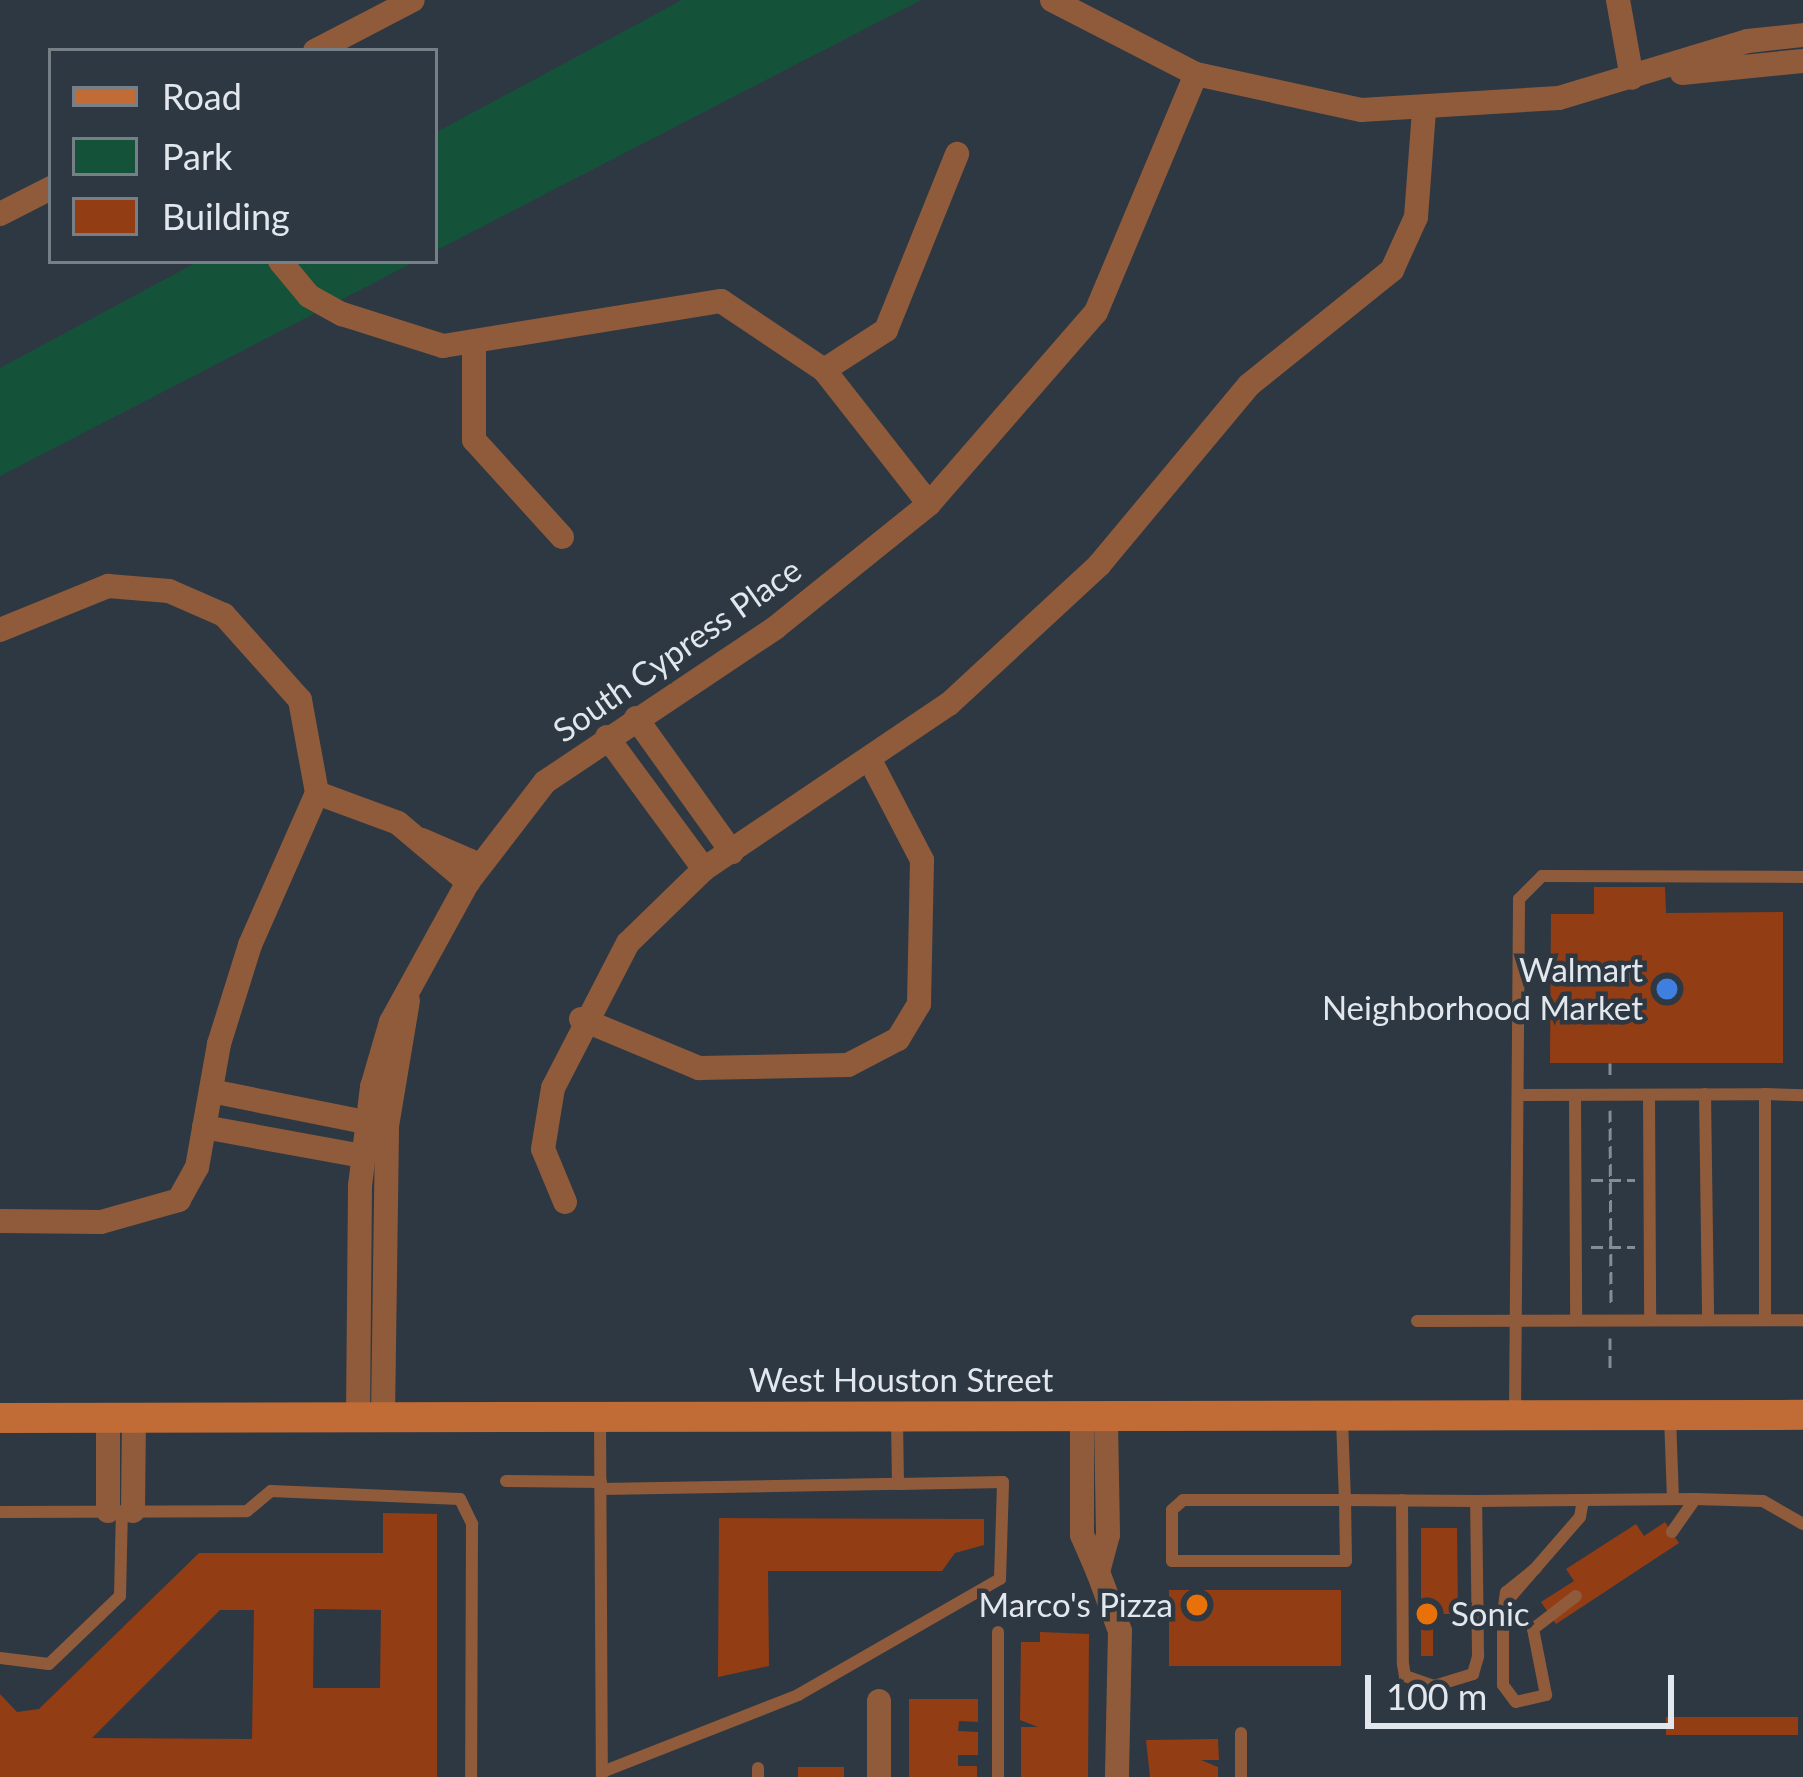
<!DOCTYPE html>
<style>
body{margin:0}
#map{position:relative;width:1803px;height:1777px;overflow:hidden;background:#2e3842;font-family:Lato,sans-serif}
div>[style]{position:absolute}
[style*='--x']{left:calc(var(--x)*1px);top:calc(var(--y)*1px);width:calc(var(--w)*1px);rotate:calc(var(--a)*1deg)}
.green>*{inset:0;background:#14533a}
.building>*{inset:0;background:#933d15;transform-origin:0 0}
.path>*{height:3px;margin-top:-1.5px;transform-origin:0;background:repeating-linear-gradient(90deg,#848c94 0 12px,transparent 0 18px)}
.service>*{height:12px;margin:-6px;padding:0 6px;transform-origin:6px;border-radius:6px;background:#905b3b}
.minor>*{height:24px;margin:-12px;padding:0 12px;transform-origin:12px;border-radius:12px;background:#905b3b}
.secondary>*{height:30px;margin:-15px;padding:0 15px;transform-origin:15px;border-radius:15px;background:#c16c37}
.dots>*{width:33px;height:33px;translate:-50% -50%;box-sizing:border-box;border:6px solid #2e3842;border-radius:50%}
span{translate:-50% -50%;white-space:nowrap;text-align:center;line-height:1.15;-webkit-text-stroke:9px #2e3842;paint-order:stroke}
.street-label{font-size:33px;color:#e1e7ed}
.poi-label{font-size:33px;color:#e1e7ed}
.right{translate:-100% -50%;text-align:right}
.left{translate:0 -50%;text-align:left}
.legend{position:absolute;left:48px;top:48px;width:390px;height:216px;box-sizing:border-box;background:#2e3842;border:3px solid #767e86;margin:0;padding:15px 21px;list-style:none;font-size:36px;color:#e1e7ed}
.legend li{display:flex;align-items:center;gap:24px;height:60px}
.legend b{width:60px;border:3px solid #767e86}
.scale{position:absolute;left:1365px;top:1675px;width:309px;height:54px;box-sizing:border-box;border:6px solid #e1e7ed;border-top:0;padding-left:15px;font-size:36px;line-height:42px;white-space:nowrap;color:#e1e7ed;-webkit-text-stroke:9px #2e3842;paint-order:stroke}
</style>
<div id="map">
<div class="green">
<i style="clip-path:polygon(682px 0,921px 0,435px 251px,435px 133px)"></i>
<i style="clip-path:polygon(199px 261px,416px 261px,0 476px,0 368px)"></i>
</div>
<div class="building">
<i style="clip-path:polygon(1594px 887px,1665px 887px,1666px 913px,1783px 912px,1783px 1063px,1550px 1063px,1551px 914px,1594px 914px)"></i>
<i style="clip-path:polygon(evenodd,383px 1513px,437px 1514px,437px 1777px,0 1777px,0 1694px,17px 1712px,39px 1709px,199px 1553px,383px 1553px,383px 1513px,314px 1609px,381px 1610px,380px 1688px,313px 1688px,314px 1609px,383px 1513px,220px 1610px,254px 1610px,252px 1739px,92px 1738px,220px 1610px)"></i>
<i style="clip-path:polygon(719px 1518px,984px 1519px,984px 1545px,955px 1553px,942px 1571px,768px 1571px,769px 1666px,718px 1677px)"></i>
<i style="clip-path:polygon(1665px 1522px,1679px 1543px,1556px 1624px,1541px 1602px,1574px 1581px,1566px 1569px,1636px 1524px,1644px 1536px)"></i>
<i style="clip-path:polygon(1421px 1528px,1457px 1528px,1458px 1614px,1433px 1614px,1433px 1656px,1421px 1656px)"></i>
<i style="left:1169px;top:1590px;width:172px;height:76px"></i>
<i style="clip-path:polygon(1040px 1632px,1089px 1634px,1088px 1777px,1021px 1777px,1021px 1727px,1038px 1727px,1020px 1720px,1021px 1642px,1040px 1642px)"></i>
<i style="clip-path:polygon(909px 1699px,978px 1699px,978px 1722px,959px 1721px,958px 1731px,978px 1732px,978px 1755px,958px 1755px,958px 1766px,977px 1766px,977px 1777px,909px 1777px)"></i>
<i style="left:1666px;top:1717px;width:132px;height:18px"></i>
<i style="clip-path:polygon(1218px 1739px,1219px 1760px,1201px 1760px,1218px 1767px,1218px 1777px,1150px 1777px,1146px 1740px)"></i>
<i style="left:798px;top:1767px;width:46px;height:10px"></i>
</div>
<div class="path">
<i style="--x:1610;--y:1063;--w:13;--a:90"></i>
<i style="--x:1610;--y:1110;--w:194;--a:89.7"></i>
<i style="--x:1591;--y:1180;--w:44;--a:0"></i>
<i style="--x:1591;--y:1247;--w:44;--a:0"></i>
<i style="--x:1610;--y:1338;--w:34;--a:90"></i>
</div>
<div class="service">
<i style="--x:1705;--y:1094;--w:226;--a:89.2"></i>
<i style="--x:1518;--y:1095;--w:247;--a:-0.2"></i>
<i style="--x:1575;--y:1095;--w:225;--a:89.7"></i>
<i style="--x:1649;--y:1095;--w:225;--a:89.7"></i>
<i style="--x:1765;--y:1320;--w:226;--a:-90"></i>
<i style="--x:1765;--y:1094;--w:38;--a:2"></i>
<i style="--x:1417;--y:1321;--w:386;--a:-0.1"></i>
<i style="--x:1515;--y:1414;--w:515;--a:-89.55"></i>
<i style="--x:1519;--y:899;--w:33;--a:-45"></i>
<i style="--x:1542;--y:876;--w:261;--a:0.2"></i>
<i style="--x:600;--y:1417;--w:358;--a:89.7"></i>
<i style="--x:1670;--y:1417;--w:82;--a:87.9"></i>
<i style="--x:1342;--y:1419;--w:81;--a:87.9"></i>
<i style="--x:1345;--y:1500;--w:61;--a:89.1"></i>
<i style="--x:1346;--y:1561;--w:174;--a:180"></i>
<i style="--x:1172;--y:1561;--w:51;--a:-90"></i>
<i style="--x:1172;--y:1510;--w:15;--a:-42"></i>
<i style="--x:1183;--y:1500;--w:162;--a:0"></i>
<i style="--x:1345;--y:1500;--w:131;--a:0.4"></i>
<i style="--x:1476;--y:1501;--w:219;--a:-0.5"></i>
<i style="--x:1695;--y:1499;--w:68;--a:1.7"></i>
<i style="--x:1763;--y:1501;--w:46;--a:29.9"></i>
<i style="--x:506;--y:1481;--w:95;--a:0.6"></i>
<i style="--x:601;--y:1489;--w:297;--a:-1"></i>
<i style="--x:898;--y:1484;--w:67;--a:-90.9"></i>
<i style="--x:1402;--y:1500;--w:164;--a:89.7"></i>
<i style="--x:1403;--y:1664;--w:12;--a:81"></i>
<i style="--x:1405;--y:1676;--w:31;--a:19"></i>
<i style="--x:1434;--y:1686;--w:41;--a:-17.1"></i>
<i style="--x:1473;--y:1674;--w:19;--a:-74"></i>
<i style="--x:1478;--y:1656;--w:155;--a:-90.7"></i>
<i style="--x:0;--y:1512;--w:247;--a:-0.2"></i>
<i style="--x:247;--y:1511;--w:31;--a:-40"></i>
<i style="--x:271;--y:1491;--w:189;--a:2.4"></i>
<i style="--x:460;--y:1499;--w:28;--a:64"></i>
<i style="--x:472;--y:1524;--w:253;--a:90.2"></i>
<i style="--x:1672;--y:1532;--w:40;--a:-55.1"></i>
<i style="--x:1536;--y:1568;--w:38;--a:141"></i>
<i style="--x:1506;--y:1592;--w:22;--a:98"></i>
<i style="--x:1503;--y:1614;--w:71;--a:90"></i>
<i style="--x:1503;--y:1685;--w:21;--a:53"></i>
<i style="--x:1516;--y:1702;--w:31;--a:-13"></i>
<i style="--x:1546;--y:1695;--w:67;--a:-101.1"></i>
<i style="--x:1533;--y:1629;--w:54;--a:-37.5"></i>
<i style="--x:1507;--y:1601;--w:111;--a:-49"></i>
<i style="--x:1580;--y:1517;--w:17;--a:-80"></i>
<i style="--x:0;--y:1658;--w:49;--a:7"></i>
<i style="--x:49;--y:1664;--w:98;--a:-43.8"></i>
<i style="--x:120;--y:1596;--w:85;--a:-88.7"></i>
<i style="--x:758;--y:1768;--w:9;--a:90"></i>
<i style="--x:602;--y:1772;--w:211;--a:-21.4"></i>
<i style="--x:798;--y:1695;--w:233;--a:-29.9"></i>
<i style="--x:1000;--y:1579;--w:97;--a:-88.2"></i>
<i style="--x:1003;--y:1482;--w:105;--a:178.9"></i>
<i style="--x:998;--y:1777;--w:145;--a:-90"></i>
<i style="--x:1241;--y:1777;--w:44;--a:-90"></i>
</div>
<div class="minor">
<i style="--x:1052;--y:0;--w:162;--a:27.2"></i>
<i style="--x:1196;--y:74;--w:169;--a:12.3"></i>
<i style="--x:1361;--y:110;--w:198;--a:-3.5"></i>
<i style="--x:1559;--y:98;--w:197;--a:-16.8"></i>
<i style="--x:1748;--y:41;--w:55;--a:-6.2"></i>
<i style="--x:1618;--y:0;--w:79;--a:79.8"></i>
<i style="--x:315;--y:51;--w:110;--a:-27.5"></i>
<i style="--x:1682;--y:73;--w:122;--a:-5.7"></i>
<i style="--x:0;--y:214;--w:57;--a:-27"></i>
<i style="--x:280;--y:261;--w:45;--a:50.4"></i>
<i style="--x:309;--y:296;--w:38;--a:29"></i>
<i style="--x:342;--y:314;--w:106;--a:17.6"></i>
<i style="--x:443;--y:346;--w:282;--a:-9.2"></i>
<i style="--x:721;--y:301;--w:124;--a:33.8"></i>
<i style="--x:824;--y:370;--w:170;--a:51.9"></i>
<i style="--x:474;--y:343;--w:97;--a:90"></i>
<i style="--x:474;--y:440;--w:131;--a:47.8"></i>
<i style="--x:824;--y:370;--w:74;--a:-32.8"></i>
<i style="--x:886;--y:330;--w:190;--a:-68"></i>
<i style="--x:0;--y:630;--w:117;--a:-22.2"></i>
<i style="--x:108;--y:586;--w:61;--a:4.7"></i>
<i style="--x:169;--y:591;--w:60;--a:23.6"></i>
<i style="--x:224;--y:615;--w:114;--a:48.2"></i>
<i style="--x:300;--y:700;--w:95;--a:79.6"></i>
<i style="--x:317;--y:793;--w:166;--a:113.8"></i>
<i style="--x:250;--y:945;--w:104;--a:107.4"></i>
<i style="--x:219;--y:1044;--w:125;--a:100.1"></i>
<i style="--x:197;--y:1167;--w:38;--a:119"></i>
<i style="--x:179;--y:1200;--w:81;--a:164.2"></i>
<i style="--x:101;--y:1222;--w:101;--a:-179.4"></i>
<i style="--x:636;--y:718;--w:165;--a:54.4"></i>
<i style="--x:607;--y:737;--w:164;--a:53.7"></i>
<i style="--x:317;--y:793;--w:86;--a:20.3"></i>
<i style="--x:398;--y:823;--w:92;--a:40.1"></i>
<i style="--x:422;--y:840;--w:63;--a:23.3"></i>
<i style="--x:581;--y:1019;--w:128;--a:22.6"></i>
<i style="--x:699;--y:1068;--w:149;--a:-1.2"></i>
<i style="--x:848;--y:1065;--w:56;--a:-27.5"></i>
<i style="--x:898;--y:1039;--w:41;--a:-59"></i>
<i style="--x:919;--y:1004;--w:144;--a:-88.8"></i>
<i style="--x:922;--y:860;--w:110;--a:-117.5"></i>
<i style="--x:211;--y:1091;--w:171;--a:11.4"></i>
<i style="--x:204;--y:1127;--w:161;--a:10.4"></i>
<i style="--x:565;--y:1202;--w:57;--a:-112.5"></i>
<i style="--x:543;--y:1149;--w:62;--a:-80.7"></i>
<i style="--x:553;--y:1088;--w:163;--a:-62.7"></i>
<i style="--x:628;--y:943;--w:106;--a:-44.2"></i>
<i style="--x:704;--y:869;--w:295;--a:-34"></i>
<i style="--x:949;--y:704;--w:205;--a:-42.8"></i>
<i style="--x:1099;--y:565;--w:234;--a:-50.2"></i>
<i style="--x:1249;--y:385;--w:184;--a:-38.8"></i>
<i style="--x:1392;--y:270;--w:58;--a:-65.6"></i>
<i style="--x:1416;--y:217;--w:107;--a:-85.7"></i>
<i style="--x:1082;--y:1415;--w:120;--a:90"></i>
<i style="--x:1082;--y:1535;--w:40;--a:66.6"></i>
<i style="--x:1098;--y:1572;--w:38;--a:-75"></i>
<i style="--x:1108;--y:1535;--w:120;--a:-91"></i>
<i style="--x:358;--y:1417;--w:231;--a:-89.5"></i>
<i style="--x:360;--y:1186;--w:100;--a:-83.1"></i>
<i style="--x:372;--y:1087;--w:68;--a:-73.7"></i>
<i style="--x:391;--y:1022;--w:160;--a:-61.2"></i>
<i style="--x:468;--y:882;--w:126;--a:-52.4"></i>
<i style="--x:545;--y:782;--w:277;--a:-33.8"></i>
<i style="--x:775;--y:628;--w:198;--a:-38.8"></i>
<i style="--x:929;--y:504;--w:254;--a:-49"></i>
<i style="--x:1096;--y:312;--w:258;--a:-67.2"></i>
<i style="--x:383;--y:1417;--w:291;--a:-89.2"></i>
<i style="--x:387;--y:1126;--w:127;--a:-80.5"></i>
<i style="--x:108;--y:1418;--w:93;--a:90"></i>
<i style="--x:133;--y:1511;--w:93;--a:-89.4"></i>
<i style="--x:1098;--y:1572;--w:63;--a:69.6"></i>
<i style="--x:1120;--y:1631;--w:146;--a:91.2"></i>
<i style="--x:879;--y:1777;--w:76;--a:-90"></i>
</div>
<div class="secondary">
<i style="--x:0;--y:1418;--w:1803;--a:-0.1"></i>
</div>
<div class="dots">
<i style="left:1667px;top:989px;background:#3f7fe0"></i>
<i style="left:1197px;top:1605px;background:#e8710a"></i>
<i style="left:1427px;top:1614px;background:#e8710a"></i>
</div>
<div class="street-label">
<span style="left:677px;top:650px;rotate:-35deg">South Cypress Place</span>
<span style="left:901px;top:1380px">West Houston Street</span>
</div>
<div class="poi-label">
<span class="right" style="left:1643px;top:989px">Walmart<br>Neighborhood Market</span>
<span class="right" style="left:1173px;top:1605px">Marco's Pizza</span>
<span class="left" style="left:1451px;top:1614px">Sonic</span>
</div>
<ul class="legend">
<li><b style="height:15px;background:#c16c37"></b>Road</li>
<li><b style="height:33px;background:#14533a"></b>Park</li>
<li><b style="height:33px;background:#933d15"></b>Building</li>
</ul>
<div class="scale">100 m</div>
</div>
